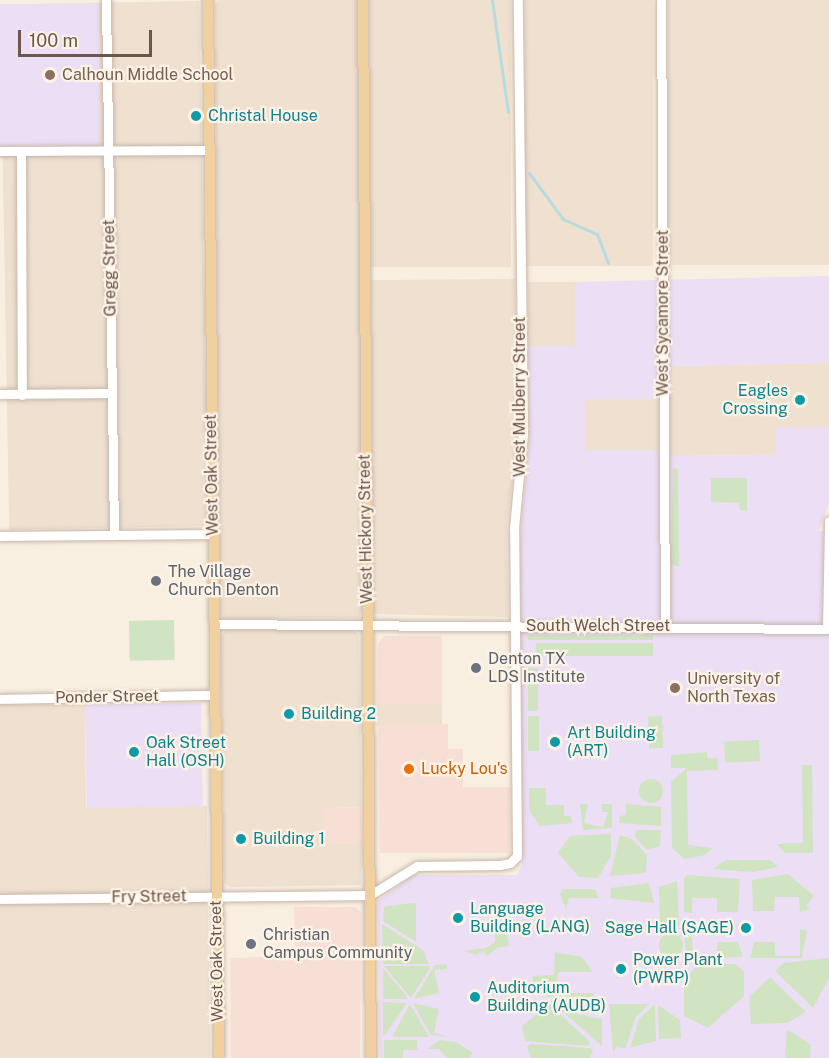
<!DOCTYPE html>
<style>
body{margin:0}
#map{position:relative;width:829px;height:1058px;overflow:hidden;background:#f9efe1;font-family:"Public Sans",sans-serif}
div>[style]{position:absolute}
[style*='--x']{left:calc(var(--x)*1px);top:calc(var(--y)*1px);width:calc(var(--w)*1px);rotate:calc(var(--a)*1deg)}
.residential>*{inset:0;background:#efe0d0;transform-origin:0 0}
.commercial>*{inset:0;background:#f8dfd6;transform-origin:0 0}
.education>*{inset:0;background:#ecdef5;transform-origin:0 0}
.green>*{inset:0;background:#d1e4c2;transform-origin:0 0}
.round{border-radius:50%}
.stream>*{height:3px;margin:-1.5px;padding:0 1.5px;transform-origin:1.5px;border-radius:1.5px;background:#b8dbdf}
.roads{filter:drop-shadow(0 0 2px #c8b6aa) drop-shadow(0 0 2px #c8b6aa)}
.minor>*{height:9px;margin:-4.5px;padding:0 4.5px;transform-origin:4.5px;border-radius:4.5px;background:#fff}
.major>*{height:10px;margin:-5px;padding:0 5px;transform-origin:5px;border-radius:5px;background:#f1d0a0}
.dots>*{width:16px;height:16px;translate:-50% -50%;box-sizing:border-box;border:3px solid #fcf3e6;border-radius:50%}
span{translate:-50% -50%;white-space:nowrap;text-align:center;line-height:1.15;-webkit-text-stroke:4.5px #fcf3e6;paint-order:stroke}
.education-label{font-size:16px;color:#785e54}
.left{translate:0 -50%;text-align:left}
.culture-label{font-size:16px;color:#0d838f}
.right{translate:-100% -50%;text-align:right}
.street-label{font-size:16px;color:#6d564b}
.worship-label{font-size:16px;color:#5b616d}
.food-label{font-size:16px;color:#c56008}
.scale{position:absolute;left:18px;top:30px;width:134px;height:27px;box-sizing:border-box;border:3px solid #6d564b;border-top:0;padding-left:8px;font-size:18px;line-height:21px;white-space:nowrap;color:#6d564b;-webkit-text-stroke:4px #fcf3e6;paint-order:stroke}
</style>
<div id="map">
<div class="residential">
<i style="clip-path:polygon(219px 0,358px 0,363px 602px,359px 618px,225px 619px,220px 615px,215px 5px)"></i>
<i style="left:370px;top:0;width:141px;height:267px"></i>
<i style="left:525px;top:0;width:128px;height:266px"></i>
<i style="left:668px;top:0;width:161px;height:265px"></i>
<i style="left:199px;top:1px;width:525px;height:199px;rotate:89deg"></i>
<i style="clip-path:polygon(515px 279px,517px 445px,507px 524px,508px 617px,374px 614px,371px 280px)"></i>
<i style="left:528px;top:282px;width:47px;height:64px"></i>
<i style="clip-path:polygon(829px 363px,829px 427px,776px 427px,777px 455px,672px 456px,671px 450px,585px 450px,585px 399px,671px 398px,671px 366px)"></i>
<i style="clip-path:polygon(226px 630px,353px 630px,359px 635px,361px 807px,325px 808px,325px 844px,362px 843px,361px 885px,230px 887px,224px 882px,221px 637px)"></i>
<i style="clip-path:polygon(0 704px,85px 705px,86px 807px,207px 806px,210px 1058px,0 1058px)"></i>
<i style="left:377px;top:704px;width:65px;height:22px"></i>
</div>
<div class="commercial">
<i style="clip-path:polygon(384px 636px,442px 636px,442px 704px,377px 704px,378px 644px)"></i>
<i style="clip-path:polygon(448px 724px,448px 749px,463px 749px,463px 787px,510px 787px,510px 853px,380px 853px,378px 726px)"></i>
<i style="left:361px;top:807px;width:36px;height:37px;rotate:88deg"></i>
<i style="clip-path:polygon(294px 907px,356px 907px,361px 913px,360px 1058px,231px 1058px,230px 958px,295px 956px)"></i>
</div>
<div class="education">
<i style="left:0;top:4px;width:99px;height:142px"></i>
<i style="clip-path:polygon(829px 276px,829px 363px,671px 366px,671px 398px,585px 399px,586px 450px,672px 450px,672px 456px,776px 455px,776px 427px,829px 427px,829px 503px,819px 531px,829px 531px,829px 1058px,380px 1058px,378px 901px,412px 875px,517px 875px,522px 865px,520px 543px,529px 440px,528px 346px,575px 346px,575px 282px)"></i>
<i style="left:201px;top:703px;width:103px;height:116px;rotate:89deg"></i>
</div>
<div class="green">
<i style="clip-path:polygon(673px 468px,678px 469px,679px 567px,671px 564px)"></i>
<i style="clip-path:polygon(711px 478px,747px 478px,747px 510px,740px 510px,739px 503px,711px 502px)"></i>
<i style="left:174px;top:620px;width:40px;height:45px;rotate:89deg"></i>
<i style="left:528px;top:635px;width:125px;height:5px"></i>
<i style="left:653px;top:643px;width:13px;height:117px;rotate:90deg"></i>
<i style="left:528px;top:668px;width:10px;height:43px"></i>
<i style="left:528px;top:716px;width:11px;height:35px"></i>
<i style="left:662px;top:716px;width:32px;height:14px;rotate:88deg"></i>
<i style="left:759px;top:740px;width:21px;height:35px;rotate:87deg"></i>
<i style="clip-path:polygon(707px 752px,707px 758px,717px 758px,718px 770px,687px 771px,688px 845px,712px 848px,705px 855px,685px 859px,672px 848px,671px 782px,687px 768px,671px 768px,671px 755px)"></i>
<i style="clip-path:polygon(802px 765px,812px 765px,813px 853px,785px 853px,777px 844px,803px 843px)"></i>
<i class="round" style="left:639px;top:779px;width:24px;height:24px"></i>
<i style="clip-path:polygon(529px 788px,546px 788px,546px 805px,564px 805px,564px 816px,571px 816px,572px 823px,540px 826px,529px 810px)"></i>
<i style="clip-path:polygon(580px 804px,588px 804px,584px 823px,603px 827px,608px 812px,602px 812px,602px 804px,612px 804px,612px 828px,583px 830px)"></i>
<i style="clip-path:polygon(626px 804px,661px 807px,661px 826px,619px 823px,619px 816px,626px 815px)"></i>
<i style="clip-path:polygon(637px 830px,661px 830px,660px 846px,647px 850px,634px 836px)"></i>
<i style="clip-path:polygon(611px 834px,611px 856px,598px 878px,579px 877px,558px 853px,570px 836px)"></i>
<i style="clip-path:polygon(620px 835px,632px 839px,647px 855px,646px 873px,610px 876px)"></i>
<i style="clip-path:polygon(726px 860px,770px 860px,778px 867px,753px 872px,713px 869px)"></i>
<i style="clip-path:polygon(788px 874px,814px 896px,806px 906px,810px 909px,800px 912px,799px 897px,775px 897px,774px 911px,753px 911px,752px 880px)"></i>
<i style="clip-path:polygon(688px 875px,740px 879px,738px 912px,717px 912px,717px 898px,692px 898px,692px 913px,684px 912px,684px 878px)"></i>
<i style="clip-path:polygon(677px 881px,679px 925px,660px 932px,659px 887px)"></i>
<i style="clip-path:polygon(649px 883px,654px 903px,610px 898px,611px 888px)"></i>
<i style="clip-path:polygon(563px 889px,595px 889px,599px 898px,569px 898px,566px 909px,560px 894px)"></i>
<i style="clip-path:polygon(411px 903px,416px 903px,416px 942px,383px 921px,384px 907px)"></i>
<i style="clip-path:polygon(382px 924px,423px 950px,429px 964px,383px 964px)"></i>
<i style="clip-path:polygon(684px 929px,692px 938px,693px 956px,717px 956px,717px 942px,738px 942px,743px 957px,686px 959px)"></i>
<i style="clip-path:polygon(800px 929px,807px 931px,802px 958px,750px 958px,754px 942px,775px 942px,775px 956px,800px 956px)"></i>
<i style="clip-path:polygon(507px 932px,509px 946px,497px 948px,487px 956px,483px 951px,476px 955px,464px 951px,486px 948px,495px 942px,495px 933px)"></i>
<i class="round" style="left:659px;top:933px;width:24px;height:24px"></i>
<i style="clip-path:polygon(555px 952px,582px 957px,593px 972px,558px 972px,556px 993px,594px 993px,593px 997px,548px 997px,539px 992px,539px 985px,535px 988px,532px 976px,554px 975px)"></i>
<i style="clip-path:polygon(829px 958px,829px 978px,813px 1008px,775px 971px,783px 963px)"></i>
<i style="clip-path:polygon(447px 964px,447px 969px,434px 970px,439px 993px,414px 999px,435px 965px)"></i>
<i style="clip-path:polygon(699px 964px,736px 964px,744px 972px,744px 996px,708px 1028px,684px 1016px,684px 980px)"></i>
<i style="clip-path:polygon(384px 966px,429px 966px,430px 968px,411px 998px)"></i>
<i style="clip-path:polygon(383px 968px,407px 997px,407px 999px,383px 999px)"></i>
<i style="clip-path:polygon(770px 977px,806px 1012px,787px 1023px,751px 1024px,749px 997px)"></i>
<i style="clip-path:polygon(383px 1002px,407px 1003px,385px 1035px,383px 1035px)"></i>
<i style="clip-path:polygon(413px 1003px,439px 1009px,434px 1033px,449px 1037px,431px 1035px)"></i>
<i style="clip-path:polygon(410px 1004px,429px 1037px,392px 1037px)"></i>
<i style="clip-path:polygon(549px 1004px,590px 1042px,589px 1046px,525px 1041px,522px 1026px)"></i>
<i style="clip-path:polygon(554px 1004px,567px 1004px,568px 1012px,602px 1019px,602px 1046px)"></i>
<i style="clip-path:polygon(609px 1004px,649px 1004px,636px 1017px,625px 1049px,617px 1046px,613px 1053px)"></i>
<i style="clip-path:polygon(655px 1004px,656px 1041px,630px 1048px,639px 1019px)"></i>
<i style="clip-path:polygon(658px 1005px,680px 1020px,681px 1038px,659px 1039px)"></i>
<i style="clip-path:polygon(787px 1029px,811px 1045px,810px 1058px,785px 1058px)"></i>
<i style="clip-path:polygon(384px 1040px,417px 1040px,417px 1050px,403px 1050px,403px 1058px,384px 1058px)"></i>
<i style="clip-path:polygon(439px 1040px,456px 1042px,473px 1053px,469px 1058px,447px 1058px,439px 1049px,428px 1049px)"></i>
<i style="clip-path:polygon(531px 1044px,589px 1048px,593px 1049px,590px 1058px,531px 1058px,527px 1047px)"></i>
</div>
<div class="stream">
<i style="--x:492;--y:0;--w:113;--a:81.9"></i>
<i style="--x:529;--y:173;--w:57;--a:53.5"></i>
<i style="--x:563;--y:219;--w:37;--a:24"></i>
<i style="--x:597;--y:234;--w:31;--a:69"></i>
</div>
<div class="roads">
<div class="minor">
<i style="--x:106;--y:0;--w:535;--a:89.14"></i>
<i style="--x:661;--y:0;--w:626;--a:89.63"></i>
<i style="--x:0;--y:151;--w:210;--a:-0.3"></i>
<i style="--x:21;--y:151;--w:244;--a:89.8"></i>
<i style="--x:0;--y:394;--w:112;--a:-0.5"></i>
<i style="--x:0;--y:536;--w:213;--a:-0.5"></i>
<i style="--x:214;--y:624;--w:615;--a:0.47"></i>
<i style="--x:827;--y:629;--w:108;--a:-88.9"></i>
<i style="--x:0;--y:699;--w:214;--a:-1.1"></i>
<i style="--x:0;--y:899;--w:370;--a:-0.6"></i>
<i style="--x:370;--y:895;--w:55;--a:-31.7"></i>
<i style="--x:417;--y:866;--w:83;--a:-0.7"></i>
<i style="--x:500;--y:865;--w:10;--a:-11"></i>
<i style="--x:510;--y:863;--w:10;--a:-45"></i>
<i style="--x:517;--y:856;--w:328;--a:-90.5"></i>
<i style="--x:514;--y:528;--w:95;--a:-84.6"></i>
<i style="--x:523;--y:433;--w:433;--a:-90.7"></i>
</div>
<div class="major">
<i style="--x:208;--y:0;--w:1058;--a:89.4"></i>
<i style="--x:363;--y:0;--w:1058;--a:89.57"></i>
</div>
</div>
<div class="dots">
<i style="left:50px;top:75px;background:#8d6e63"></i>
<i style="left:196px;top:116px;background:#0f9aa8"></i>
<i style="left:800px;top:400px;background:#0f9aa8"></i>
<i style="left:156px;top:581px;background:#6b7280"></i>
<i style="left:476px;top:668px;background:#6b7280"></i>
<i style="left:675px;top:688px;background:#8d6e63"></i>
<i style="left:289px;top:714px;background:#0f9aa8"></i>
<i style="left:555px;top:742px;background:#0f9aa8"></i>
<i style="left:134px;top:752px;background:#0f9aa8"></i>
<i style="left:409px;top:769px;background:#e8710a"></i>
<i style="left:241px;top:839px;background:#0f9aa8"></i>
<i style="left:458px;top:918px;background:#0f9aa8"></i>
<i style="left:746px;top:928px;background:#0f9aa8"></i>
<i style="left:251px;top:944px;background:#6b7280"></i>
<i style="left:621px;top:969px;background:#0f9aa8"></i>
<i style="left:475px;top:997px;background:#0f9aa8"></i>
</div>
<div class="education-label">
<span class="left" style="left:62px;top:75px">Calhoun Middle School</span>
<span class="left" style="left:687px;top:688px">University of<br>North Texas</span>
</div>
<div class="culture-label">
<span class="left" style="left:208px;top:116px">Christal House</span>
<span class="right" style="left:788px;top:400px">Eagles<br>Crossing</span>
<span class="left" style="left:301px;top:714px">Building 2</span>
<span class="left" style="left:567px;top:742px">Art Building<br>(ART)</span>
<span class="left" style="left:146px;top:752px">Oak Street<br>Hall (OSH)</span>
<span class="left" style="left:253px;top:839px">Building 1</span>
<span class="left" style="left:470px;top:918px">Language<br>Building (LANG)</span>
<span class="right" style="left:734px;top:928px">Sage Hall (SAGE)</span>
<span class="left" style="left:633px;top:969px">Power Plant<br>(PWRP)</span>
<span class="left" style="left:487px;top:997px">Auditorium<br>Building (AUDB)</span>
</div>
<div class="street-label">
<span style="left:110px;top:268px;rotate:-91deg">Gregg Street</span>
<span style="left:663px;top:313px;rotate:-90deg">West Sycamore Street</span>
<span style="left:520px;top:397px;rotate:-90deg">West Mulberry Street</span>
<span style="left:212px;top:475px;rotate:-91deg">West Oak Street</span>
<span style="left:366px;top:529px;rotate:-91deg">West Hickory Street</span>
<span style="left:598px;top:626px">South Welch Street</span>
<span style="left:107px;top:697px;rotate:-1deg">Ponder Street</span>
<span style="left:149px;top:897px;rotate:-1deg">Fry Street</span>
<span style="left:217px;top:961px;rotate:-91deg">West Oak Street</span>
</div>
<div class="worship-label">
<span class="left" style="left:168px;top:581px">The Village<br>Church Denton</span>
<span class="left" style="left:488px;top:668px">Denton TX<br>LDS Institute</span>
<span class="left" style="left:263px;top:944px">Christian<br>Campus Community</span>
</div>
<div class="food-label">
<span class="left" style="left:421px;top:769px">Lucky Lou's</span>
</div>
<div class="scale">100 m</div>
</div>
